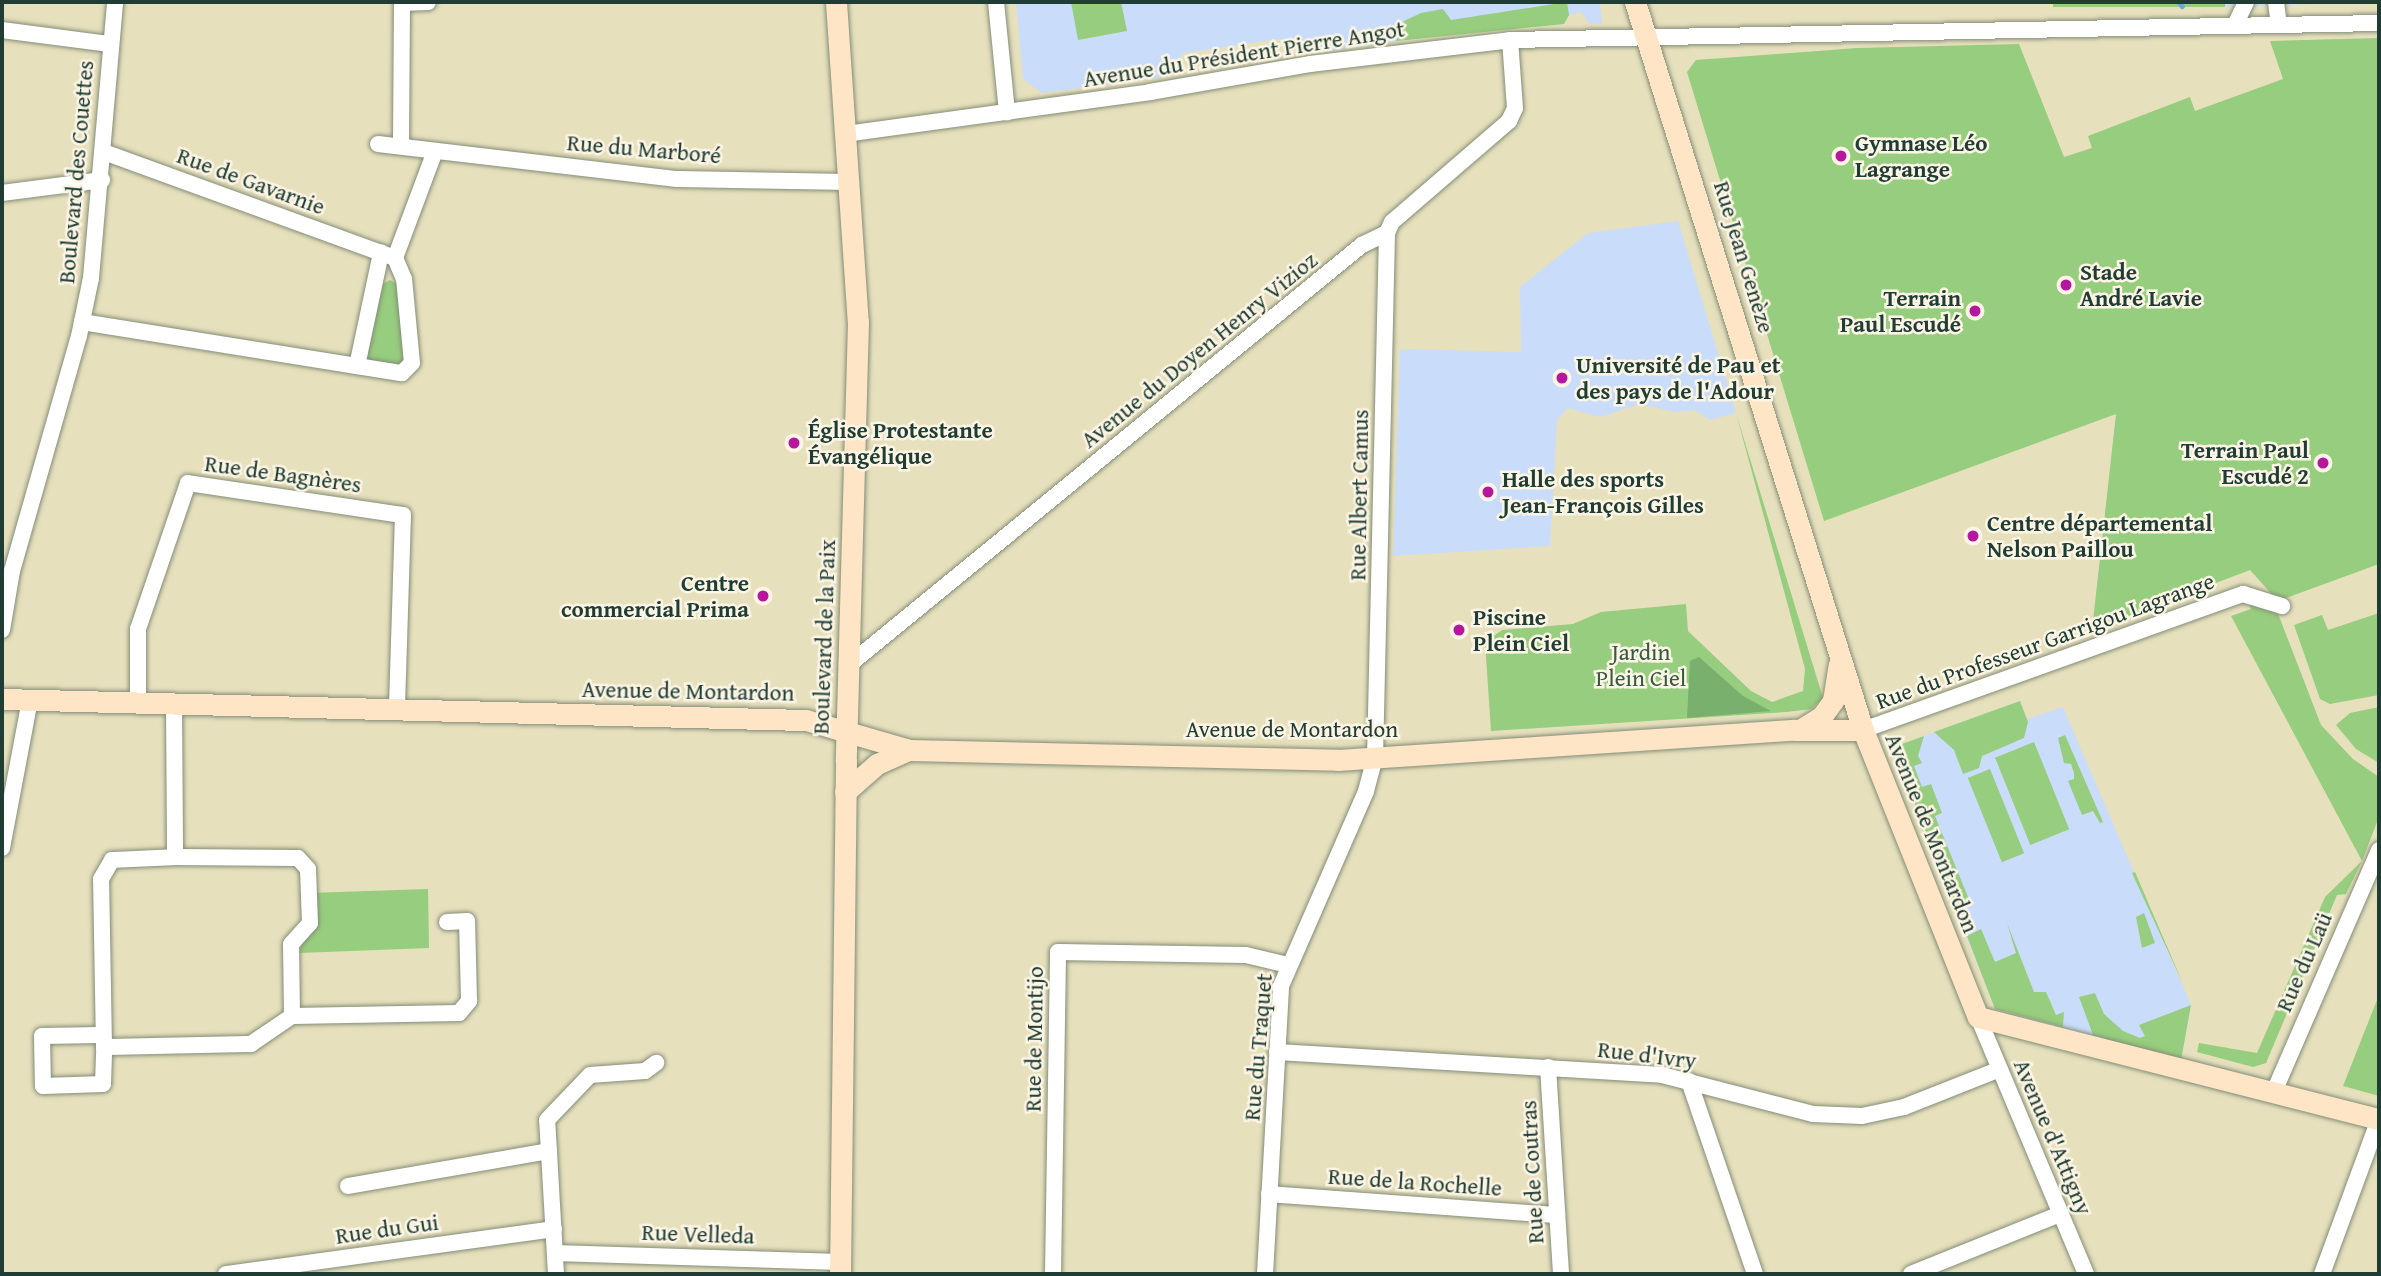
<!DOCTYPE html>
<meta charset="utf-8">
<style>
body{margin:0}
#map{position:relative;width:2381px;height:1276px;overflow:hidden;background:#e7e0bd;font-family:"Gentium Book Plus",serif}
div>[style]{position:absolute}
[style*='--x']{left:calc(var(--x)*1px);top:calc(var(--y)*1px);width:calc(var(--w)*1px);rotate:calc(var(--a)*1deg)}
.built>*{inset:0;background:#c9dcf9}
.green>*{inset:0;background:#97cd7e;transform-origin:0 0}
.forest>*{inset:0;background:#79b06d}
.stream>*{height:4.5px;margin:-2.25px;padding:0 2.25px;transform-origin:2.25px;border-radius:2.25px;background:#6ca7dc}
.roads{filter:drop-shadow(0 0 2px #838e78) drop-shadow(0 0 2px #838e78)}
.street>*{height:16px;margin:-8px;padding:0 8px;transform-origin:8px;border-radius:8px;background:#fff}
.secondary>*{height:21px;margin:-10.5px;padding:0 10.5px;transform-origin:10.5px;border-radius:10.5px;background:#fee5c5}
.dots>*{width:19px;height:19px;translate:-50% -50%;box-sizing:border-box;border:4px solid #fcf5e5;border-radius:50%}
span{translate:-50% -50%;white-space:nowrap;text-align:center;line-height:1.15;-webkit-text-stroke:5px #fcf5e5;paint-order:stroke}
.street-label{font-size:23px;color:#1f3d34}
.poi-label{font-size:23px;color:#1f3d34;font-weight:700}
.left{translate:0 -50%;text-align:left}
.right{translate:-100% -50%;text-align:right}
.park-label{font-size:23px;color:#375a43}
.frame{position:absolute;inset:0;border:4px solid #1f3d34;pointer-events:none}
</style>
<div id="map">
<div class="built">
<i style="clip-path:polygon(1016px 2px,1600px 2px,1602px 24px,1590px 24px,1581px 12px,1569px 15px,1564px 24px,1484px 29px,1307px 54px,1279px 39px,1184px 53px,1158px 78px,1042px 93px,1023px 79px)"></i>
<i style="clip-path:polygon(2210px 2px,2379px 2px,2209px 7px)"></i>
<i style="clip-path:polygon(1678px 221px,1736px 413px,1710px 420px,1695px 410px,1676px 412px,1639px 404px,1600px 417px,1568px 408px,1557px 420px,1550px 546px,1393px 556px,1400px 349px,1521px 352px,1520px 287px,1588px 233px)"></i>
<i style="clip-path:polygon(2020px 701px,2027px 719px,2063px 707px,2191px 1005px,2181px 1060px,1995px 1009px,1897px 759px,1902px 744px)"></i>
</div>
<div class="green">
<i style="clip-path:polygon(1071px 2px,1121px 2px,1127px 31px,1078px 40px)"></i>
<i style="clip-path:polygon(1567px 2px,1569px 15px,1564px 24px,1396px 41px,1404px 21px,1421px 13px,1443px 9px,1451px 20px)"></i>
<i style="left:2053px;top:2px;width:172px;height:5px"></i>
<i style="clip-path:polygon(2379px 38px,2379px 564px,2278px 601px,2250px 570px,2092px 630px,2116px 414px,1824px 521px,1687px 72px,1696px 60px,1857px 48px,2019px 44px,2064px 157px,2092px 148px,2088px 136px,2190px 97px,2195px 111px,2283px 79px,2270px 41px)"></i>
<i style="clip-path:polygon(390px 280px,398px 285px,408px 356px,402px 365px,365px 361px,380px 285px)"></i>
<i style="clip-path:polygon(1736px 413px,1823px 698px,1811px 709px,1787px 712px,1491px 731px,1485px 642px,1502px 630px,1573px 624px,1601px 612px,1686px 604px,1688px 631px,1751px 691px,1772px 702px,1803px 691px,1805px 669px)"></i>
<i style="clip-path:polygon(2249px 604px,2277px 611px,2321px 725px,2353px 759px,2379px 777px,2379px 817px,2362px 861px,2346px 894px,2337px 895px,2266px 1063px,2253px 1067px,2197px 1052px,2199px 1043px,2257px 1053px,2325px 897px,2362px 861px,2231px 616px,2251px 609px)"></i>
<i style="clip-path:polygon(2379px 613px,2379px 695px,2330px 704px,2320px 699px,2294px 625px,2322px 615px,2328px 630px)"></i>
<i style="clip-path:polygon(2020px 701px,2028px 722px,2024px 738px,1982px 756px,1979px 768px,1963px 774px,1954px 750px,1934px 732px)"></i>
<i style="clip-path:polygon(2379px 707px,2379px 763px,2356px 749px,2336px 725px,2350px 713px)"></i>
<i style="clip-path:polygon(2065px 735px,2103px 822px,2100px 823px,2093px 811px,2082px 815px,2068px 781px,2074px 779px,2074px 773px,2071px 764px,2064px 763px,2058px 738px)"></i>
<i style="clip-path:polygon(1924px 736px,1918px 756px,1922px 763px,1914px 766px,1922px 787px,1931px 784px,1942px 813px,1935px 816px,1968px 897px,1963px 906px,1955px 908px,1897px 759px,1902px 744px)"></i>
<i style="left:2034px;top:742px;width:94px;height:42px;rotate:68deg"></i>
<i style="left:1990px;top:769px;width:91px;height:24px;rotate:68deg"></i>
<i style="clip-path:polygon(2135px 872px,2184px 986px,2132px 873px)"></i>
<i style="clip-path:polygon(428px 889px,429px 948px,299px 953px,310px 923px,309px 893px)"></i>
<i style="clip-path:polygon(2144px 913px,2155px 943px,2142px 948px,2136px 917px)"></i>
<i style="clip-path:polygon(2007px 923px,2034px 992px,2046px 992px,2056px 1015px,2064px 1012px,2063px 1027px,1995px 1009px,1967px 936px,1981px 929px,1995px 962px,2016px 953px)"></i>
<i style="clip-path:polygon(2095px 993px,2104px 1014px,2123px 1031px,2140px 1038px,2145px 1036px,2139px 1025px,2191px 1005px,2181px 1060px,2093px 1035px,2079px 997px)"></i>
<i style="clip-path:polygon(2379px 995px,2379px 1096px,2343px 1086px)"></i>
</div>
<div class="forest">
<i style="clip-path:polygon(1699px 657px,1743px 696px,1771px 711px,1687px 718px,1690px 661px)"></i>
</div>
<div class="stream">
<i style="--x:2179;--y:2;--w:5;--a:53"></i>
</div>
<div class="roads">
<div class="street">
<i style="--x:996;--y:2;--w:111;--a:84.3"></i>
<i style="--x:2276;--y:2;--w:23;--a:83"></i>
<i style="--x:402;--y:3;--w:26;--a:-2"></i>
<i style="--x:2235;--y:25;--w:25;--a:-64"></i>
<i style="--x:2;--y:30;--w:109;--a:7.4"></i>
<i style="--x:845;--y:134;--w:308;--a:-7.8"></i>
<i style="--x:1150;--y:92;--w:162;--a:-9.9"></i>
<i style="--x:1310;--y:64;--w:201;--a:-6.8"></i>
<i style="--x:1510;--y:40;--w:869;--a:-1.12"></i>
<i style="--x:378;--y:144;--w:301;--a:6.7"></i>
<i style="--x:677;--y:179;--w:172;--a:1"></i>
<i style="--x:401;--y:146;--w:144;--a:-89.6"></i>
<i style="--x:2;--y:193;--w:101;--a:-7.4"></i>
<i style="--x:395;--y:258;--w:114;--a:-69.5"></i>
<i style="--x:82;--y:322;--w:324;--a:9.1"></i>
<i style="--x:402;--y:373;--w:14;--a:-45"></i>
<i style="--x:412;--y:363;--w:84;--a:-95.4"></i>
<i style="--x:404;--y:279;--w:23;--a:-113"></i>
<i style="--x:395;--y:258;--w:310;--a:-160"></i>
<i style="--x:357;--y:366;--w:116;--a:-78"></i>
<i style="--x:2;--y:630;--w:60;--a:-80.4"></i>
<i style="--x:12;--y:571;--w:244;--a:-74.1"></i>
<i style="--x:79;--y:336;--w:59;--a:-78.3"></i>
<i style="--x:91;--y:278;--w:277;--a:-85"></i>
<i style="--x:850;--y:664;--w:662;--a:-39.3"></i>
<i style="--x:1362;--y:245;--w:28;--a:-26"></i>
<i style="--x:138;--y:703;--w:74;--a:-90"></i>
<i style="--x:138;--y:629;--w:154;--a:-71.1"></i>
<i style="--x:188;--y:483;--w:217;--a:8.5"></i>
<i style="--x:403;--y:515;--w:195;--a:91.8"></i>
<i style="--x:174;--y:704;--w:153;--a:89.6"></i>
<i style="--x:175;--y:857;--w:123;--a:0.5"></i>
<i style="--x:298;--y:858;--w:15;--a:48"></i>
<i style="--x:308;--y:869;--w:54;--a:87.9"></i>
<i style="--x:310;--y:923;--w:28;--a:132"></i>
<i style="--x:291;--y:944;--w:72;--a:89.2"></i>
<i style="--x:292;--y:1016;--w:50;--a:145.7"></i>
<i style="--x:251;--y:1044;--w:147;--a:178.8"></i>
<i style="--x:104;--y:1047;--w:168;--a:-91"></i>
<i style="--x:101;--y:879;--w:22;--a:-60"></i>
<i style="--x:112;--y:860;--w:63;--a:-2.7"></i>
<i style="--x:1863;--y:730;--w:404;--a:-19.7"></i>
<i style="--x:2243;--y:594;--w:41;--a:17.1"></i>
<i style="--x:2;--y:848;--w:151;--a:-79.3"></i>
<i style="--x:292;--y:1016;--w:167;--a:-1"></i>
<i style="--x:459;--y:1013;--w:16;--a:-50"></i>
<i style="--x:469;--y:1001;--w:80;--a:-91.4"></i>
<i style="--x:467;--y:921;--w:20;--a:177"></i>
<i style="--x:1978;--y:1017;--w:279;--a:67.2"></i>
<i style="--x:100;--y:1035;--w:58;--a:179"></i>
<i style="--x:42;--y:1036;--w:50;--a:88.9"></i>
<i style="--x:43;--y:1086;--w:60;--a:-1.9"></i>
<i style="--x:103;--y:1084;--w:37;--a:-88"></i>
<i style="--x:1277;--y:1052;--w:386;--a:3.4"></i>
<i style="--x:1662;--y:1075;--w:156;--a:14.5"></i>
<i style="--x:1813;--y:1114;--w:49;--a:2.3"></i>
<i style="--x:1862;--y:1116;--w:43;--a:-12.1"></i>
<i style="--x:1904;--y:1107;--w:103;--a:-21.6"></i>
<i style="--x:1548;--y:1067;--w:207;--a:86.4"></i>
<i style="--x:1689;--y:1081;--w:204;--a:71.1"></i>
<i style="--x:2273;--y:1094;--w:266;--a:-66.5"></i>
<i style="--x:348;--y:1186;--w:204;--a:-9.9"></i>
<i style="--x:1269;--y:1194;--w:289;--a:4.2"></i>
<i style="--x:555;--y:1253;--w:285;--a:1.8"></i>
<i style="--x:226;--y:1274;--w:331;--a:-7.8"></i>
<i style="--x:556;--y:1274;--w:154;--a:-93.3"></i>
<i style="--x:547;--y:1120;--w:62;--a:-46.3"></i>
<i style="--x:590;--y:1075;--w:55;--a:-4.2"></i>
<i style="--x:645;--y:1071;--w:14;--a:-36"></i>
<i style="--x:1053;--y:1274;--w:322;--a:-89.1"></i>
<i style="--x:1058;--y:952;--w:188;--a:0.9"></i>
<i style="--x:1246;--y:955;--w:43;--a:13.4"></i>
<i style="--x:1265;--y:1274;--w:288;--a:-86.8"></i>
<i style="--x:1281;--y:986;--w:213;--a:-66.4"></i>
<i style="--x:1366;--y:791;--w:34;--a:-75"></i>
<i style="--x:1375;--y:758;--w:525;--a:-88.69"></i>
<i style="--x:1387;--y:233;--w:12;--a:-66"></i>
<i style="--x:1392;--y:222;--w:155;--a:-40.8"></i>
<i style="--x:1509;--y:121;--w:14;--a:-65"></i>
<i style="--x:1515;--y:108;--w:68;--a:-94.2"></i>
<i style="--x:1911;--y:1274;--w:161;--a:-21.9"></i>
<i style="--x:2322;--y:1274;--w:165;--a:-69.8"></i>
</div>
<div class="secondary">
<i style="--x:836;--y:2;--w:321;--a:86.1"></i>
<i style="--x:858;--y:322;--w:440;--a:91.6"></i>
<i style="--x:846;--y:762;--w:512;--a:90.67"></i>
<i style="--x:1635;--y:2;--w:763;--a:72.61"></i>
<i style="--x:1863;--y:730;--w:309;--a:68.2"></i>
<i style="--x:1978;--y:1017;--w:414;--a:14.3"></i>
<i style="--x:2;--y:699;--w:804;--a:1.5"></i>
<i style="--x:806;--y:720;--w:107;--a:16.2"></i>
<i style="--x:909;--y:750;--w:429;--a:1.3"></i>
<i style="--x:1338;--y:760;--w:458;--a:-3.8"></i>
<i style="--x:1795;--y:730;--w:68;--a:0"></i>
<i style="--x:1800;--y:730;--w:26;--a:-32"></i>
<i style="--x:1822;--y:716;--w:19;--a:-54"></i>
<i style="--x:1833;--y:701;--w:37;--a:-81"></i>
<i style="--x:845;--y:792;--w:43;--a:-41.2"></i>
<i style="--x:877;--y:764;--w:35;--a:-24"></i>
</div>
</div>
<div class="dots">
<i style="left:1841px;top:156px;background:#b5179e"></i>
<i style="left:2066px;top:285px;background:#b5179e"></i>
<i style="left:1975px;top:311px;background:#b5179e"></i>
<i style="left:1562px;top:378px;background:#b5179e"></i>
<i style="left:794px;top:443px;background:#b5179e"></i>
<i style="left:2323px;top:463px;background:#b5179e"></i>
<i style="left:1488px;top:492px;background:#b5179e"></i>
<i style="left:1973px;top:536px;background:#b5179e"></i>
<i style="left:763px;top:596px;background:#b5179e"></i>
<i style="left:1459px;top:630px;background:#b5179e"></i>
</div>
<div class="street-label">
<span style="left:1244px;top:54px;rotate:-9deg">Avenue du Président Pierre Angot</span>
<span style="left:644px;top:149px;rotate:5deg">Rue du Marboré</span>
<span style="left:76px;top:172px;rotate:-85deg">Boulevard des Couettes</span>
<span style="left:251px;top:181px;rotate:20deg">Rue de Gavarnie</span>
<span style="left:1744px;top:257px;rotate:73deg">Rue Jean Genèze</span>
<span style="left:1199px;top:350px;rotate:-39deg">Avenue du Doyen Henry Vizioz</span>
<span style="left:283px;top:474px;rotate:8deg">Rue de Bagnères</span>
<span style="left:1359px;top:495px;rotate:-89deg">Rue Albert Camus</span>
<span style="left:824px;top:637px;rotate:-88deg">Boulevard de la Paix</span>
<span style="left:2045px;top:641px;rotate:-20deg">Rue du Professeur Garrigou Lagrange</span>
<span style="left:688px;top:691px;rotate:1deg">Avenue de Montardon</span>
<span style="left:1292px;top:729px">Avenue de Montardon</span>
<span style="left:1932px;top:833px;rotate:68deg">Avenue de Montardon</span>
<span style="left:2304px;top:962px;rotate:-66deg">Rue du Laü</span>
<span style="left:1034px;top:1039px;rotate:-89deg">Rue de Montijo</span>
<span style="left:1258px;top:1047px;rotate:-85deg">Rue du Traquet</span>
<span style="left:1647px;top:1055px;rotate:7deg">Rue d'Ivry</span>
<span style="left:2053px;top:1137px;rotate:67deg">Avenue d'Attigny</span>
<span style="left:1532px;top:1172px;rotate:-93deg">Rue de Coutras</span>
<span style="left:1415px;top:1182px;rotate:4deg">Rue de la Rochelle</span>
<span style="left:387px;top:1229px;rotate:-8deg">Rue du Gui</span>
<span style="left:698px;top:1234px;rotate:2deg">Rue Velleda</span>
</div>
<div class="poi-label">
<span class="left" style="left:1855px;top:156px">Gymnase Léo<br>Lagrange</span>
<span class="left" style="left:2080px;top:285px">Stade<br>André Lavie</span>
<span class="right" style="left:1961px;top:311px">Terrain<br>Paul Escudé</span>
<span class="left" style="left:1576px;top:378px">Université de Pau et<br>des pays de l'Adour</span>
<span class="left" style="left:808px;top:443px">Église Protestante<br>Évangélique</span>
<span class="right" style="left:2309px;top:463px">Terrain Paul<br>Escudé 2</span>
<span class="left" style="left:1502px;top:492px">Halle des sports<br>Jean-François Gilles</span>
<span class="left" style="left:1987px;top:536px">Centre départemental<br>Nelson Paillou</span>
<span class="right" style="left:749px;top:596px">Centre<br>commercial Prima</span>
<span class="left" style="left:1473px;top:630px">Piscine<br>Plein Ciel</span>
</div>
<div class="park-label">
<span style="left:1641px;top:665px">Jardin<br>Plein Ciel</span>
</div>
<div class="frame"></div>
</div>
